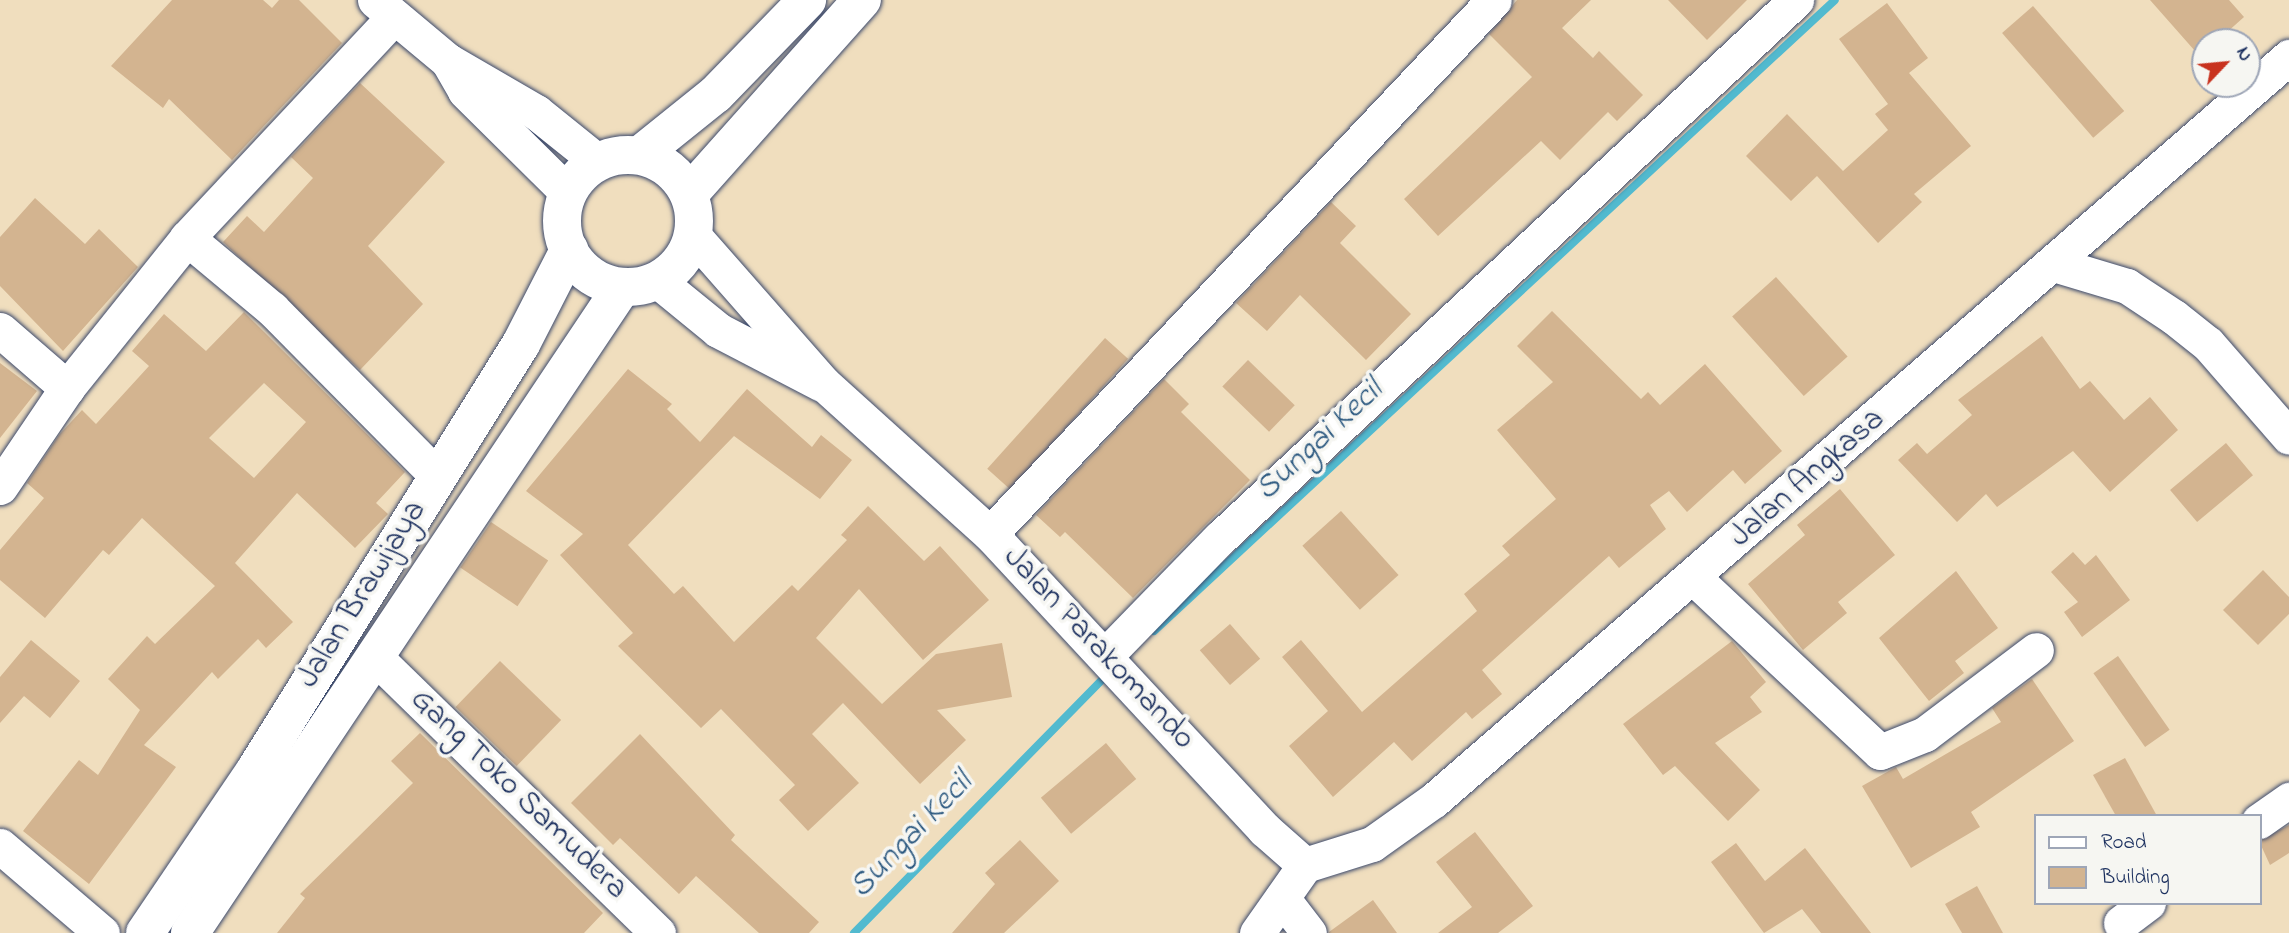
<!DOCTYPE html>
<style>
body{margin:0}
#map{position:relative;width:2289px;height:933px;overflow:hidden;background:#f0debe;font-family:"Indie Flower",sans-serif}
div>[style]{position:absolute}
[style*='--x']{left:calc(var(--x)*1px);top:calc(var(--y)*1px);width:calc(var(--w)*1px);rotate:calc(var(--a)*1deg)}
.stream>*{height:8px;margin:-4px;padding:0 4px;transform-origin:4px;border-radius:4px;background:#52bacf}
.building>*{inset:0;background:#d3b490;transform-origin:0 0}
.roads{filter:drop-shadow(0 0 2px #3b496c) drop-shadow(0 0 2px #3b496c)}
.minor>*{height:35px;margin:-17.5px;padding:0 17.5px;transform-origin:17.5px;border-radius:17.5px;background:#fff}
.highway>*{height:38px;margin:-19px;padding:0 19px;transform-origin:19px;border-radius:19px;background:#fff}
.highway>.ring{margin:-19px;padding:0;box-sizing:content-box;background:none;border:38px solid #fff;border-radius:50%}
span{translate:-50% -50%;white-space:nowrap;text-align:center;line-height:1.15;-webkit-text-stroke:7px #f6f6f2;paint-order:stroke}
.street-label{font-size:32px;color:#1b2f5e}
.water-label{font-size:33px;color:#2c5980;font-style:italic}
.legend{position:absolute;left:2034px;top:814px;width:228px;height:91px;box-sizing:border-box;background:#f6f6f2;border:2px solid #9ea6b7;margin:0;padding:9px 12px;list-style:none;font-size:21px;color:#1b2f5e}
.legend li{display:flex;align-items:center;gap:14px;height:35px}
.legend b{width:35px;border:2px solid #9ea6b7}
.north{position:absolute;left:2191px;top:28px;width:70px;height:70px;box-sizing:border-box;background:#f6f6f2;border:2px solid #9ea6b7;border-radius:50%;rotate:64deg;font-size:19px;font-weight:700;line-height:28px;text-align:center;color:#1b2f5e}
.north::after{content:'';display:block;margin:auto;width:24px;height:32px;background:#c8321e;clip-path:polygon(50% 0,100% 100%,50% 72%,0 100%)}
</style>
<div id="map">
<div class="stream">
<i style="--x:1154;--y:631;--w:928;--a:-42.82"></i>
<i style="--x:854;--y:933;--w:364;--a:-45.6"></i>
</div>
<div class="building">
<i style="clip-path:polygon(172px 0,263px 0,272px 8px,279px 0,299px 0,342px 43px,232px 160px,169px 99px,163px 108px,111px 66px)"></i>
<i style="clip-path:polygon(1517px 0,1591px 0,1562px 28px,1593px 58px,1599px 51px,1643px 95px,1617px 121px,1608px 112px,1560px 160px,1541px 141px,1438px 236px,1404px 199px,1532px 77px,1489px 34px)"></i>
<i style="clip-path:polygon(1668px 0,1747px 0,1707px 40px)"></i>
<i style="clip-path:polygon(2150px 0,2229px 0,2244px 17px,2216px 42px,2205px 42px,2195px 60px,2195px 51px)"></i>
<i style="clip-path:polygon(1887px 3px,1928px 58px,1909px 73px,1971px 146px,1914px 194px,1922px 202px,1878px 243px,1817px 176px,1791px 201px,1746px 156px,1787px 114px,1843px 171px,1888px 130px,1875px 114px,1888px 104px,1839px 39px)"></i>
<i style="left:2033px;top:6px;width:139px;height:41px;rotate:49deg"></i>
<i style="clip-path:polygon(360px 83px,445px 162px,368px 246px,423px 304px,360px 370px,223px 242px,247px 216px,264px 232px,313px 178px,291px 157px)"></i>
<i style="clip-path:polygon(35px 198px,85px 244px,99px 229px,138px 267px,63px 351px,0 286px,0 237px)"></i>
<i style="clip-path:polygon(1331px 202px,1356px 226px,1340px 243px,1411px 314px,1366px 360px,1300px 295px,1267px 331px,1236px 303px)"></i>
<i style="left:1776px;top:277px;width:107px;height:59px;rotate:48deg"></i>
<i style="clip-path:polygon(1552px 311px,1641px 399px,1648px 392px,1660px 405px,1705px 364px,1782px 451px,1745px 484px,1733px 470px,1687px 512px,1669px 491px,1650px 505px,1666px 529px,1619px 568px,1609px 556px,1482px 670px,1502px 694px,1472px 719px,1466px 712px,1412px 761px,1394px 742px,1333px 797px,1289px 746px,1328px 711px,1282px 657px,1301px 640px,1362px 712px,1477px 611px,1464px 594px,1510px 555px,1502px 546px,1556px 499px,1497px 430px,1553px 382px,1517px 346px)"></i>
<i style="clip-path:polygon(evenodd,244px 312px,405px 472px,376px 503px,388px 514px,355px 548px,297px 493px,235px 563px,293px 622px,266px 648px,258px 639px,218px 679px,212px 672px,144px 745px,176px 767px,89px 884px,23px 831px,79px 760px,98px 775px,140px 710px,108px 679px,147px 636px,155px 644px,215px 586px,142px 518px,109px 555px,103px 550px,45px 618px,0 580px,0 550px,44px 498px,27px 483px,59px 435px,82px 410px,96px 424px,149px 366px,132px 351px,164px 314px,206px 351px,244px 312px,264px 383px,306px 422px,254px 478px,209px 438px,264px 383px)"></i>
<i style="clip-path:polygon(2042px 336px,2080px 389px,2090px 381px,2124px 420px,2150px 397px,2178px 430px,2110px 492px,2073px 451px,1997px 507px,1986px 494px,1957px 522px,1898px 460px,1917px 443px,1927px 454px,1972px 415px,1958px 400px)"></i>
<i style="left:1105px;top:338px;width:31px;height:176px;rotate:42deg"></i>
<i style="left:1248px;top:360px;width:65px;height:37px;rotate:44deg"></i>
<i style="clip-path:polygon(0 363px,37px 391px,0 438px)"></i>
<i style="clip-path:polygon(628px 369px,672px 404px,667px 409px,700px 442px,747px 389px,812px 447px,821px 435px,852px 460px,820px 499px,734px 436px,628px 545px,674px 594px,683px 586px,734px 642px,792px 585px,798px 591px,847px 540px,841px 535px,868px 506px,924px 561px,940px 546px,989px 600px,923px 660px,859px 589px,816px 638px,882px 704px,936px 654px,1002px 643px,1012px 697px,937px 710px,966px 740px,920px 784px,843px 703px,812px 734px,859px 783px,808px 831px,779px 800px,795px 785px,721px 709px,701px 728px,618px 646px,633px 633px,560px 555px,583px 534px,526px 491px)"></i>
<i style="clip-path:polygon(1164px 379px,1189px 404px,1181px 412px,1250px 480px,1133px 598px,1065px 532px,1060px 537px,1036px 515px)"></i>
<i style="left:2226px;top:443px;width:42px;height:73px;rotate:50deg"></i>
<i style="clip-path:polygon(1840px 489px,1895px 555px,1838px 602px,1847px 613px,1803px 650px,1748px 584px,1805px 535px,1797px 525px)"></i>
<i style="left:1341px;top:511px;width:86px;height:52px;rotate:48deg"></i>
<i style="left:491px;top:522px;width:69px;height:55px;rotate:34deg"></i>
<i style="clip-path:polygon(2073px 552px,2085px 565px,2096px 555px,2130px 600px,2082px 637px,2064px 612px,2078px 602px,2051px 572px)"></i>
<i style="clip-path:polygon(2263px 570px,2289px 597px,2289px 614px,2258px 645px,2223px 610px)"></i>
<i style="clip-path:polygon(1956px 571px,1998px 628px,1955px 661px,1964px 673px,1929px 701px,1879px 638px)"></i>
<i style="left:1230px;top:624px;width:46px;height:40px;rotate:49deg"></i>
<i style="clip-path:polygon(31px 640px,80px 681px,50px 718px,24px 696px,0 723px,0 677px)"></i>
<i style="clip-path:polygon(1732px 641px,1766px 682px,1750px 697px,1762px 712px,1715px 743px,1760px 790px,1728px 821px,1675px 766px,1663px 775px,1623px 724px)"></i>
<i style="left:2118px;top:656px;width:90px;height:30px;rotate:55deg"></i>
<i style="left:500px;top:661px;width:85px;height:64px;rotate:44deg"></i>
<i style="clip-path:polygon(2032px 679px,2074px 741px,1971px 812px,1980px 827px,1911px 868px,1862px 786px,1896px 767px,1903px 779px,2001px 722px,1992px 708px)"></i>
<i style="clip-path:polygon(420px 733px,603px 913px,584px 933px,277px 933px,305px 898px,300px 894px,413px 783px,391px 761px)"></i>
<i style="clip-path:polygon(640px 734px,735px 835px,731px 840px,819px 922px,809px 933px,759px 933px,696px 876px,679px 894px,620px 838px,613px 845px,571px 803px)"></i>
<i style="left:1106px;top:743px;width:47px;height:85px;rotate:50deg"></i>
<i style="clip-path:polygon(2125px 758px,2157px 816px,2116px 816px,2093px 775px)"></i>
<i style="clip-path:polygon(2289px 825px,2289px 853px,2270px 865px,2259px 841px)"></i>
<i style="clip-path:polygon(1475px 832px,1533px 906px,1498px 933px,1438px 933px,1472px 907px,1436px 862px)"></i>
<i style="clip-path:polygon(1020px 840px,1059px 881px,1004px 933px,952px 933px,995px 884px,985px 873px)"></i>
<i style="clip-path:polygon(1736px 843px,1765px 881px,1805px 848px,1871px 933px,1821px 933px,1802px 909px,1764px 933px,1711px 862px)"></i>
<i style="clip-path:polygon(1977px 886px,2003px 933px,1962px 933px,1945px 904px)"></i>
<i style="clip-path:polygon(1373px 900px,1397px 933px,1329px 933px,1329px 932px)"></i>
</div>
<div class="roads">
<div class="minor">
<i style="--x:375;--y:0;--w:95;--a:39.9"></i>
<i style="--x:448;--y:61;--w:102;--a:30.1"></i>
<i style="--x:536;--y:112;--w:78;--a:38.8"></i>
<i style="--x:448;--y:61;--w:34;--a:60"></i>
<i style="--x:465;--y:91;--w:145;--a:44.7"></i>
<i style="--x:693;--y:235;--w:198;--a:48.7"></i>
<i style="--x:824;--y:384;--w:224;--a:42.1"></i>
<i style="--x:990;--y:534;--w:403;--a:47.1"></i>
<i style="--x:1264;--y:829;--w:55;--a:41.3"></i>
<i style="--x:187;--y:238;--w:111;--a:39.9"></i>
<i style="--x:272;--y:309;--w:235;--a:45.3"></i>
<i style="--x:2057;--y:265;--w:73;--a:16.7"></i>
<i style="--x:2127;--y:286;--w:56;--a:33.4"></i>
<i style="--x:2174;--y:317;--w:43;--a:38.5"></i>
<i style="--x:2208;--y:344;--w:123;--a:48.9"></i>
<i style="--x:658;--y:281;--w:77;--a:39.2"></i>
<i style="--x:718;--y:330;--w:115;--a:27.5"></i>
<i style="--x:0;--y:330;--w:89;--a:40.9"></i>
<i style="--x:0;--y:487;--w:120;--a:-55.9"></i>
<i style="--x:67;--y:388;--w:192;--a:-51.3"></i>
<i style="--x:187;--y:238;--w:303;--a:-46.9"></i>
<i style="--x:990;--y:534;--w:734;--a:-46.66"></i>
<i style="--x:1693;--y:577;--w:256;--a:43.1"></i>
<i style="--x:1880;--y:752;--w:48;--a:-21.8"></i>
<i style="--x:1925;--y:734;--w:139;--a:-37.1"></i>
<i style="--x:1107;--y:654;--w:161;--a:-45.8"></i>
<i style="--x:1219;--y:539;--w:790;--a:-43.05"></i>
<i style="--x:376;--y:658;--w:394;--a:44.3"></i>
<i style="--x:2259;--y:821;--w:37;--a:-35"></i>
<i style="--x:0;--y:846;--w:134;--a:40.5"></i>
<i style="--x:1305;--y:865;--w:70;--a:-17.4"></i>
<i style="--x:1372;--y:844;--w:76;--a:-35.4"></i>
<i style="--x:1434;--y:800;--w:1133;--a:-40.99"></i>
<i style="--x:1282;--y:898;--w:44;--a:52.4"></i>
<i style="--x:2121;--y:923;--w:34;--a:-37"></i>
<i style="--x:1257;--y:933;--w:83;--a:-54.8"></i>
</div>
<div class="highway">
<i class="ring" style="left:562px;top:155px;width:94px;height:94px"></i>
<i style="--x:640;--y:155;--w:97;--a:-38.8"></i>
<i style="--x:716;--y:94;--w:131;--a:-45.9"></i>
<i style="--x:689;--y:194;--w:260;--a:-48.3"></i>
<i style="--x:145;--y:933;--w:198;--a:-55.9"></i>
<i style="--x:256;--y:769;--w:501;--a:-58.06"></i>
<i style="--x:521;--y:344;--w:106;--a:-62.9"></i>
<i style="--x:190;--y:933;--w:777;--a:-56.23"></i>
</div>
</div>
<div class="street-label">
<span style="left:1808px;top:479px;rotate:-41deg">Jalan Angkasa</span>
<span style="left:363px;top:595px;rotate:-58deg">Jalan Brawijaya</span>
<span style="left:1098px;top:649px;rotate:47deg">Jalan Parakomando</span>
<span style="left:518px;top:795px;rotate:44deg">Gang Toko Samudera</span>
</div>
<div class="water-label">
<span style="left:1320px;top:441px;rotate:-43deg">Sungai Kecil</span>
<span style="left:912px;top:836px;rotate:-46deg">Sungai Kecil</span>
</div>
<ul class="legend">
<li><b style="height:9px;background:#fff"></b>Road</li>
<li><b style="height:19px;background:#d3b490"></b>Building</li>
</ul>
<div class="north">N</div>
</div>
